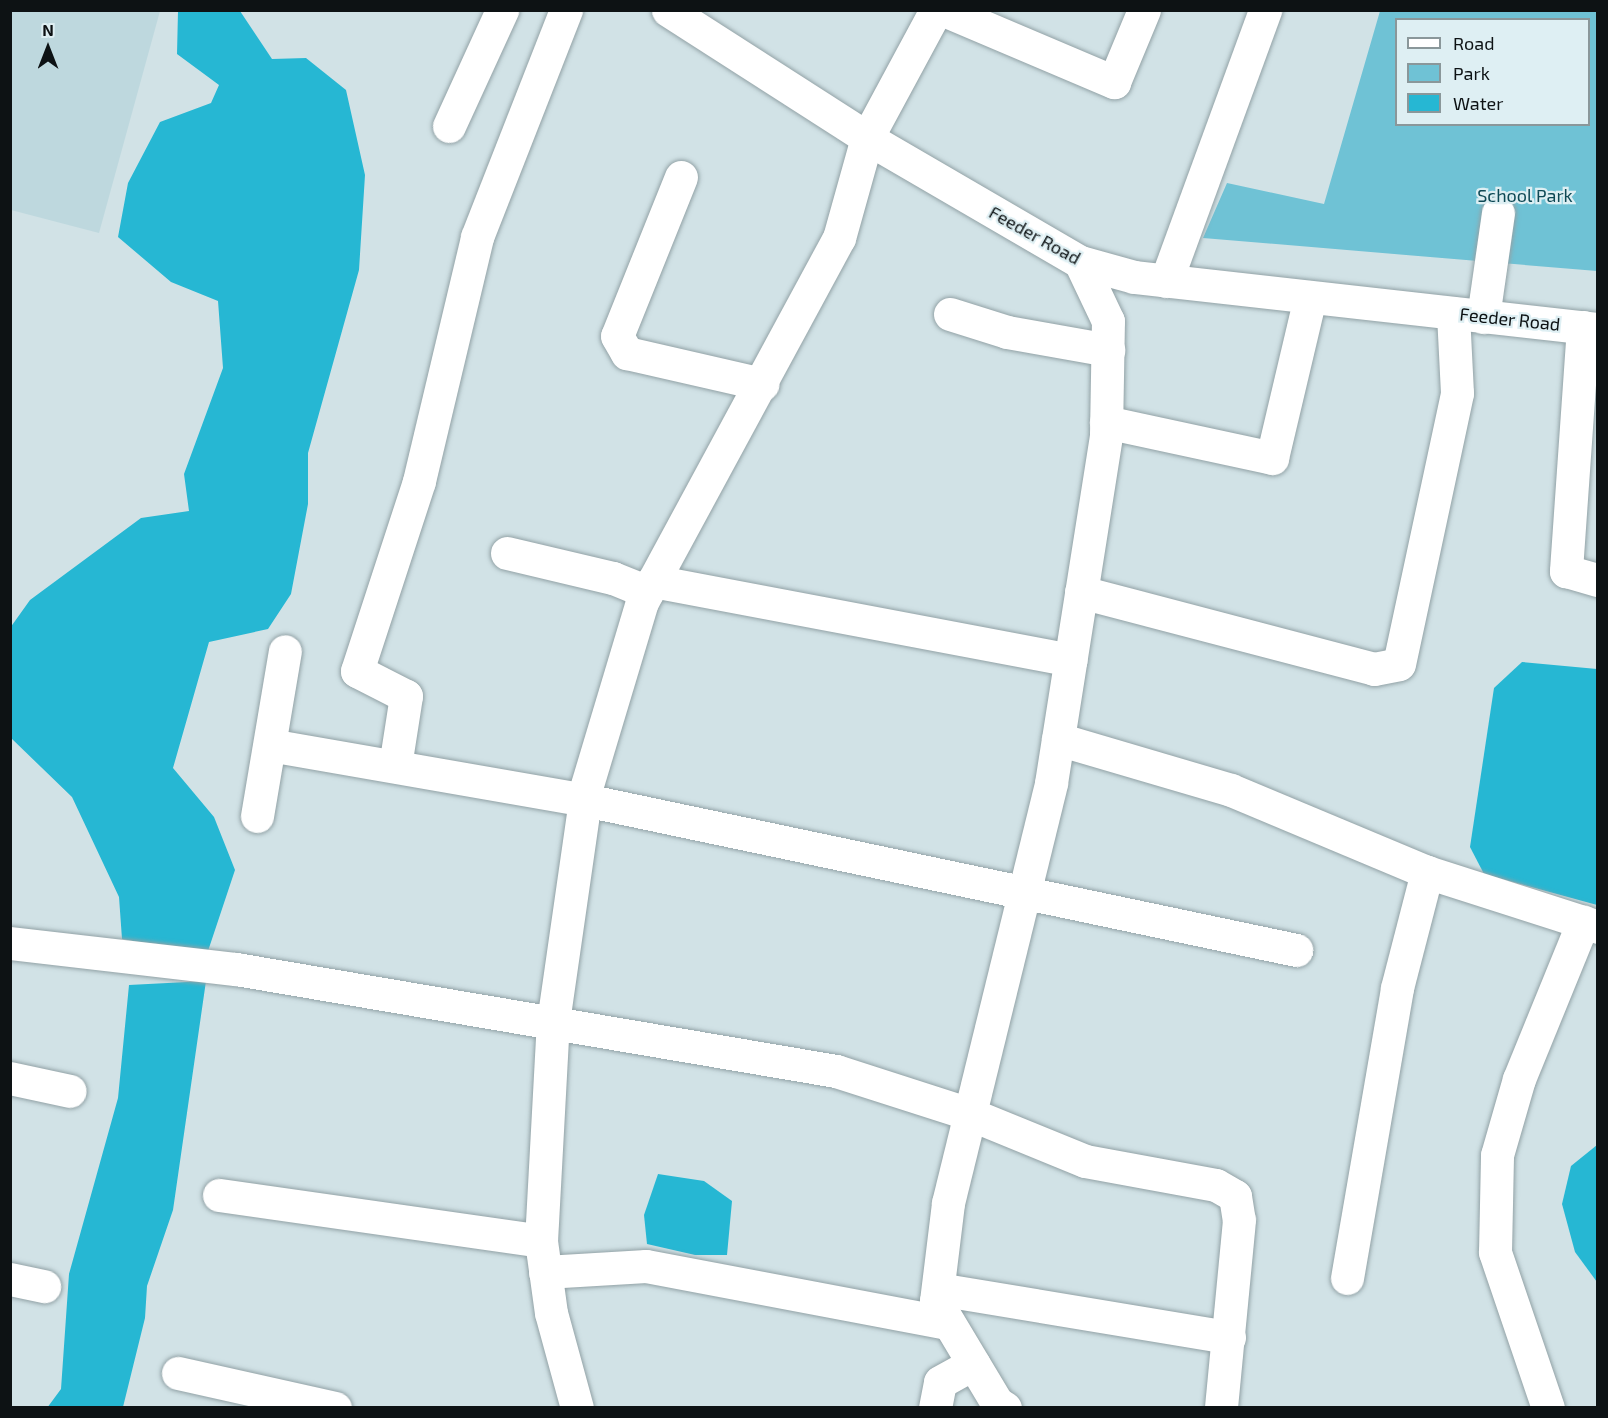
<!DOCTYPE html>
<style>
body{margin:0}
#map{position:relative;width:1608px;height:1418px;overflow:hidden;background:#d1e2e6;font-family:"Exo 2",sans-serif}
div>[style]{position:absolute}
[style*='--x']{left:calc(var(--x)*1px);top:calc(var(--y)*1px);width:calc(var(--w)*1px);rotate:calc(var(--a)*1deg)}
.built>*{inset:0;background:#bed8de}
.green>*{inset:0;background:#6fc2d5}
.water>*{inset:0;background:#26b7d3}
.roads{filter:drop-shadow(0 0 2px #92a2a6) drop-shadow(0 0 2px #92a2a6)}
.minor>*{height:33px;margin:-16.5px;padding:0 16.5px;transform-origin:16.5px;border-radius:16.5px;background:#fff}
span{translate:-50% -50%;white-space:nowrap;text-align:center;line-height:1.15;-webkit-text-stroke:4.5px #deeff3;paint-order:stroke}
.park-label{font-size:18px;color:#0e4955}
.street-label{font-size:18px;color:#0d1214}
.frame{position:absolute;inset:0;border:12px solid #0d1214;pointer-events:none}
.legend{position:absolute;left:1395px;top:18px;width:195px;height:108px;box-sizing:border-box;background:#deeff3;border:2px solid #8a979a;margin:0;padding:8px 10px;list-style:none;font-size:18px;color:#0d1214}
.legend li{display:flex;align-items:center;gap:12px;height:30px}
.legend b{width:30px;border:2px solid #8a979a}
.north{position:absolute;left:18px;top:18px;width:60px;height:60px;-webkit-text-stroke:4px #deeff3;paint-order:stroke;rotate:0deg;font-size:16px;font-weight:700;line-height:24px;text-align:center;color:#0d1214}
.north::after{content:'';display:block;margin:auto;width:21px;height:27px;background:#0d1214;clip-path:polygon(50% 0,100% 100%,50% 72%,0 100%)}
</style>
<div id="map">
<div class="built">
<i style="clip-path:polygon(10px 11px,160px 11px,99px 233px,11px 210px)"></i>
</div>
<div class="green">
<i style="clip-path:polygon(evenodd,1380px 11px,1597px 11px,1597px 271px,1203px 238px,1227px 183px,1324px 204px,1380px 11px,1396px 20px,1588px 20px,1588px 124px,1396px 124px,1396px 20px)"></i>
</div>
<div class="water">
<i style="clip-path:polygon(178px 11px,240px 11px,272px 59px,306px 58px,346px 90px,365px 175px,359px 270px,308px 453px,308px 504px,291px 594px,268px 629px,209px 642px,173px 768px,214px 817px,235px 870px,207px 954px,122px 939px,119px 897px,72px 797px,11px 738px,10px 628px,30px 600px,141px 518px,189px 511px,184px 474px,223px 368px,218px 301px,171px 282px,118px 237px,128px 183px,160px 122px,211px 103px,219px 85px,177px 54px)"></i>
<i style="clip-path:polygon(1522px 662px,1597px 669px,1597px 905px,1484px 874px,1470px 847px,1494px 688px)"></i>
<i style="clip-path:polygon(206px 981px,173px 1210px,147px 1286px,145px 1318px,123px 1407px,47px 1408px,61px 1389px,69px 1274px,118px 1098px,129px 985px)"></i>
<i style="clip-path:polygon(1597px 1145px,1597px 1282px,1575px 1252px,1562px 1204px,1571px 1166px)"></i>
<i style="clip-path:polygon(658px 1174px,704px 1181px,732px 1201px,727px 1255px,695px 1255px,647px 1244px,644px 1215px)"></i>
</div>
<div class="roads">
<div class="minor">
<i style="--x:668;--y:10;--w:237;--a:32.7"></i>
<i style="--x:867;--y:138;--w:246;--a:30.2"></i>
<i style="--x:1080;--y:262;--w:56;--a:15.5"></i>
<i style="--x:1134;--y:277;--w:467;--a:6.4"></i>
<i style="--x:944;--y:10;--w:185;--a:23"></i>
<i style="--x:1114;--y:82;--w:78;--a:-67.4"></i>
<i style="--x:449;--y:126;--w:128;--a:-65.4"></i>
<i style="--x:681;--y:177;--w:171;--a:111.9"></i>
<i style="--x:617;--y:336;--w:20;--a:60"></i>
<i style="--x:627;--y:353;--w:139;--a:12.9"></i>
<i style="--x:1166;--y:281;--w:289;--a:-69.9"></i>
<i style="--x:950;--y:314;--w:60;--a:17.5"></i>
<i style="--x:1007;--y:332;--w:103;--a:10.1"></i>
<i style="--x:1483;--y:317;--w:105;--a:-81.8"></i>
<i style="--x:1583;--y:327;--w:245;--a:94"></i>
<i style="--x:1566;--y:571;--w:33;--a:16"></i>
<i style="--x:1106;--y:422;--w:170;--a:12.2"></i>
<i style="--x:1272;--y:458;--w:165;--a:-76.7"></i>
<i style="--x:507;--y:553;--w:109;--a:13.3"></i>
<i style="--x:613;--y:578;--w:37;--a:22"></i>
<i style="--x:653;--y:581;--w:425;--a:10.7"></i>
<i style="--x:1081;--y:592;--w:303;--a:14.7"></i>
<i style="--x:1374;--y:669;--w:25;--a:-11"></i>
<i style="--x:1399;--y:664;--w:277;--a:-77.9"></i>
<i style="--x:1457;--y:393;--w:80;--a:-92.9"></i>
<i style="--x:1058;--y:739;--w:180;--a:16.4"></i>
<i style="--x:1231;--y:790;--w:212;--a:22.7"></i>
<i style="--x:1427;--y:872;--w:180;--a:17.8"></i>
<i style="--x:270;--y:745;--w:320;--a:9.9"></i>
<i style="--x:585;--y:800;--w:727;--a:11.91"></i>
<i style="--x:395;--y:766;--w:71;--a:-81.1"></i>
<i style="--x:406;--y:696;--w:55;--a:-153"></i>
<i style="--x:357;--y:671;--w:200;--a:-71.9"></i>
<i style="--x:419;--y:481;--w:251;--a:-76.6"></i>
<i style="--x:477;--y:237;--w:244;--a:-68.6"></i>
<i style="--x:257;--y:816;--w:167;--a:-80.4"></i>
<i style="--x:10;--y:943;--w:227;--a:6.6"></i>
<i style="--x:236;--y:969;--w:609;--a:9.65"></i>
<i style="--x:836;--y:1071;--w:141;--a:17.8"></i>
<i style="--x:970;--y:1114;--w:124;--a:22.2"></i>
<i style="--x:1085;--y:1161;--w:133;--a:10.4"></i>
<i style="--x:1216;--y:1185;--w:22;--a:30"></i>
<i style="--x:1235;--y:1196;--w:24;--a:81"></i>
<i style="--x:1239;--y:1220;--w:189;--a:95.5"></i>
<i style="--x:10;--y:1078;--w:61;--a:12.2"></i>
<i style="--x:219;--y:1195;--w:325;--a:8.1"></i>
<i style="--x:545;--y:1272;--w:101;--a:-3.4"></i>
<i style="--x:646;--y:1266;--w:308;--a:10.7"></i>
<i style="--x:1347;--y:1278;--w:294;--a:-80.2"></i>
<i style="--x:1397;--y:988;--w:120;--a:-75.5"></i>
<i style="--x:10;--y:1279;--w:35;--a:12"></i>
<i style="--x:938;--y:1289;--w:295;--a:9.4"></i>
<i style="--x:178;--y:1373;--w:161;--a:12.6"></i>
<i style="--x:577;--y:1408;--w:98;--a:-105.3"></i>
<i style="--x:551;--y:1313;--w:73;--a:-97.9"></i>
<i style="--x:541;--y:1241;--w:219;--a:-86.9"></i>
<i style="--x:553;--y:1022;--w:239;--a:-81.8"></i>
<i style="--x:587;--y:785;--w:191;--a:-73.3"></i>
<i style="--x:642;--y:602;--w:414;--a:-61.6"></i>
<i style="--x:839;--y:238;--w:104;--a:-74.4"></i>
<i style="--x:867;--y:138;--w:145;--a:-61.7"></i>
<i style="--x:935;--y:1408;--w:26;--a:-79"></i>
<i style="--x:940;--y:1382;--w:38;--a:-29"></i>
<i style="--x:1005;--y:1408;--w:9;--a:-148"></i>
<i style="--x:997;--y:1403;--w:119;--a:-120.9"></i>
<i style="--x:936;--y:1301;--w:99;--a:-83"></i>
<i style="--x:948;--y:1203;--w:432;--a:-76.2"></i>
<i style="--x:1051;--y:783;--w:353;--a:-81"></i>
<i style="--x:1106;--y:434;--w:113;--a:-89"></i>
<i style="--x:1108;--y:321;--w:65;--a:-115.4"></i>
<i style="--x:1548;--y:1408;--w:165;--a:-108.8"></i>
<i style="--x:1495;--y:1252;--w:97;--a:-88.8"></i>
<i style="--x:1497;--y:1155;--w:79;--a:-73.9"></i>
<i style="--x:1519;--y:1079;--w:170;--a:-67.8"></i>
</div>
</div>
<div class="park-label">
<span style="left:1525px;top:195px">School Park</span>
</div>
<div class="street-label">
<span style="left:1035px;top:235px;rotate:29deg">Feeder Road</span>
<span style="left:1510px;top:319px;rotate:6deg">Feeder Road</span>
</div>
<div class="frame"></div>
<ul class="legend">
<li><b style="height:8px;background:#fff"></b>Road</li>
<li><b style="height:16px;background:#6fc2d5"></b>Park</li>
<li><b style="height:16px;background:#26b7d3"></b>Water</li>
</ul>
<div class="north">N</div>
</div>
